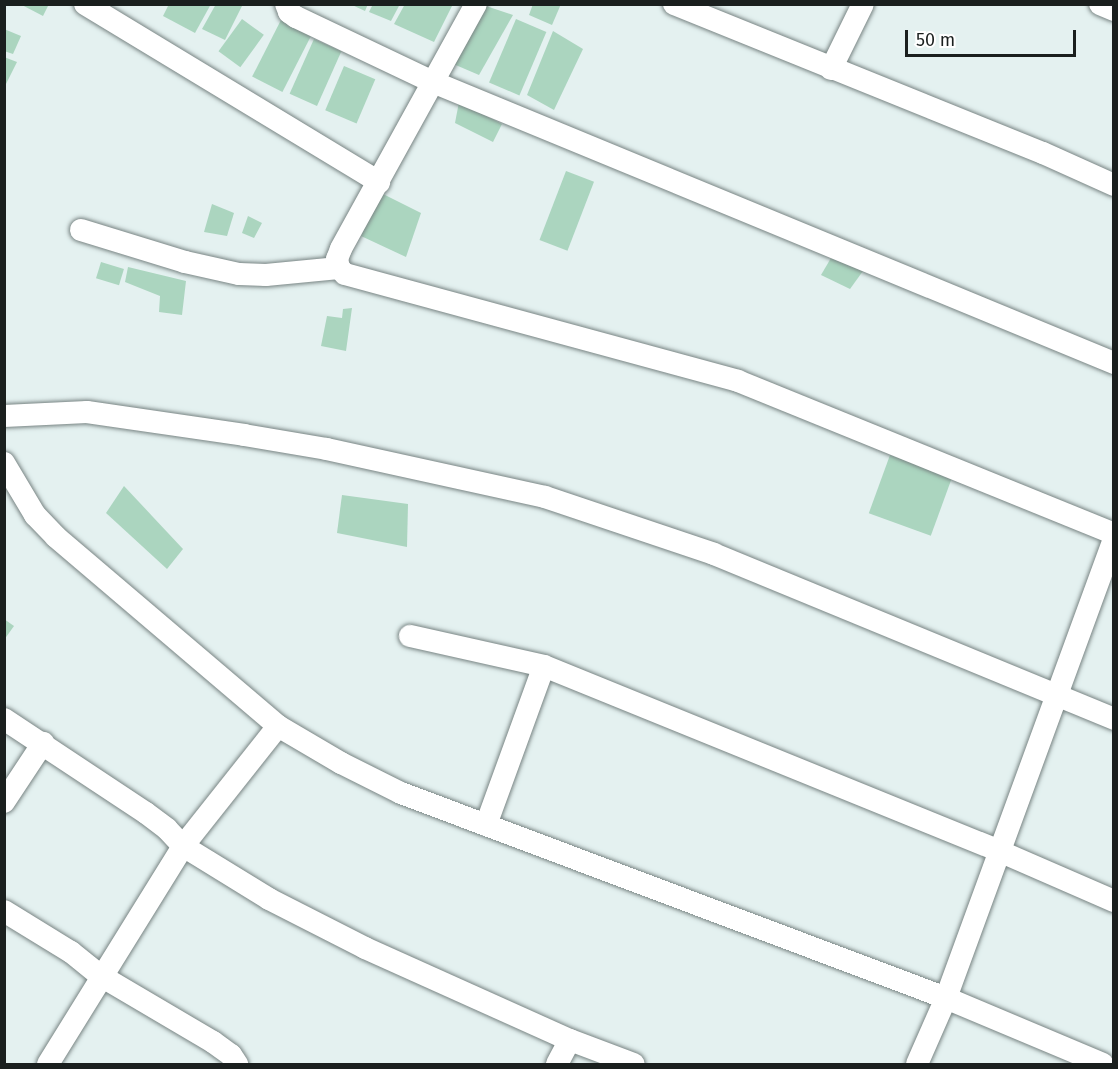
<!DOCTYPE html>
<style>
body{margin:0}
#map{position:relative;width:1118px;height:1069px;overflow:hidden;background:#e4f1f0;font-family:"Fira Sans",sans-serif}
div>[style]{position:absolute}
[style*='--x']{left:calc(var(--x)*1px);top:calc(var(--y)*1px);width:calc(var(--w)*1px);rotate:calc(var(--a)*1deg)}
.building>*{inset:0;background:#abd5bf;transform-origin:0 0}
.roads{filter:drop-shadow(0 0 2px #788483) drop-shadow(0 0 2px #788483)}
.street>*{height:22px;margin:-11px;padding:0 11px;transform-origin:11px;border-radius:11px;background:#fff}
span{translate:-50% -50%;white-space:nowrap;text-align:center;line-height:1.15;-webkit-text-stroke:6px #fff;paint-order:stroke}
.frame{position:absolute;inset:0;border:6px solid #1a1f1e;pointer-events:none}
.scale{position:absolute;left:905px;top:30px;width:171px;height:27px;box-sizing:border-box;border:3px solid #1a1f1e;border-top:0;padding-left:8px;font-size:18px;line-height:21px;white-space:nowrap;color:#1a1f1e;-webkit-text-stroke:4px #fff;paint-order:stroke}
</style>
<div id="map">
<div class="building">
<i style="clip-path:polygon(20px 4px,49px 4px,43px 16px)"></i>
<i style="clip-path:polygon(169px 4px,211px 4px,195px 33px,163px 16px)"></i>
<i style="clip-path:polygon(216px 4px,243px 4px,225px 40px,202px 29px)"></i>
<i style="clip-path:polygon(350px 4px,368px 4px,365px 11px)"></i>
<i style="clip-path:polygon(373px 4px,400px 4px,391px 21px,369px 12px)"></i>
<i style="clip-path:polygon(405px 4px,453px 4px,434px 42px,394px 24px)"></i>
<i style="clip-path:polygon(533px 4px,561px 4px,552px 25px,529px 15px)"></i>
<i style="clip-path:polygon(486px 6px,513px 15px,479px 75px,451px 63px)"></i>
<i style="left:283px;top:16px;width:34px;height:68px;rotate:27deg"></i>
<i style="left:242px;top:19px;width:27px;height:40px;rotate:36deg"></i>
<i style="left:516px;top:19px;width:33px;height:69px;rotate:23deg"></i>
<i style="clip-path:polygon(4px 29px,21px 36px,13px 54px,4px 51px)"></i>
<i style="clip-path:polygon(553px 31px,583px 49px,554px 110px,527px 95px)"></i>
<i style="left:314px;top:39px;width:30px;height:60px;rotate:24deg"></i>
<i style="clip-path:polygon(4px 57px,17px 62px,4px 88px)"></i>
<i style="left:344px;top:66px;width:34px;height:48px;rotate:23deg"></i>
<i style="clip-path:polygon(459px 102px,502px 124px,493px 142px,455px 123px)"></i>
<i style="left:566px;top:171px;width:30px;height:74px;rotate:21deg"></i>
<i style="clip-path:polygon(379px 192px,421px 213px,406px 257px,361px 236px)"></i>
<i style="clip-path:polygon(212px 204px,234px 213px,227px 236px,204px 232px)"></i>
<i style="clip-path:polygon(248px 216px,262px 223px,254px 238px,242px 233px)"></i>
<i style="clip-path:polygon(831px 258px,863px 271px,850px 289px,821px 275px)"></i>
<i style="left:101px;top:262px;width:24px;height:17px;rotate:17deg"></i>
<i style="clip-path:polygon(128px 267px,186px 281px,182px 315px,159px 312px,160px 296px,125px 282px)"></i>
<i style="clip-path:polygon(352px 308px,346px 351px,321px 346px,327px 316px,342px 318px,343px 309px)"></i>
<i style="left:890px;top:455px;width:66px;height:62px;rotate:20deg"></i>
<i style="clip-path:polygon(124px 486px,183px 549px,167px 569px,106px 513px)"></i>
<i style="clip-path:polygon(342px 495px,408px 504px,407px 547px,337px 533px)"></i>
<i style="clip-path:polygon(4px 619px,14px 626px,4px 640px)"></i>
</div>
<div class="roads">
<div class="street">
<i style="--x:85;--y:4;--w:344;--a:31.2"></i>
<i style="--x:286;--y:4;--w:9;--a:69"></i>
<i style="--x:289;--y:12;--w:9;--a:36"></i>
<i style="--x:296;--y:17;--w:152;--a:25.4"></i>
<i style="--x:433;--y:82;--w:737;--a:22.42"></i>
<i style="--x:476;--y:4;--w:280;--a:118.9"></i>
<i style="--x:341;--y:249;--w:11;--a:112"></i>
<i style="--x:337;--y:259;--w:9;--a:77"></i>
<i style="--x:339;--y:268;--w:8;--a:45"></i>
<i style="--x:345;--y:274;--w:407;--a:15.2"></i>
<i style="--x:738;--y:381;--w:406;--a:22.1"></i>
<i style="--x:674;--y:4;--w:398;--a:22"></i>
<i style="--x:1043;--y:153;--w:78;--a:24.3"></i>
<i style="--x:1100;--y:4;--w:15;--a:23"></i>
<i style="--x:831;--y:69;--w:72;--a:-63.8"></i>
<i style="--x:81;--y:230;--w:109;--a:17.1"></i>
<i style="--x:185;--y:262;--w:55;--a:12.5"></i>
<i style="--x:239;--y:274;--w:27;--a:2"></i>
<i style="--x:266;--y:275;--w:73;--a:-5.5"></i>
<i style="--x:4;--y:416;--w:83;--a:-2.8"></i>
<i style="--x:87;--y:412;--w:159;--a:8.3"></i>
<i style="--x:244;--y:435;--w:84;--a:9.6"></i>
<i style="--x:327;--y:449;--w:223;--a:12.4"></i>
<i style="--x:545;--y:497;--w:178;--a:18.6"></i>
<i style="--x:714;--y:554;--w:433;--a:22.4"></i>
<i style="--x:4;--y:463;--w:61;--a:59.2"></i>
<i style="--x:35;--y:515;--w:30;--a:46"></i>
<i style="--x:56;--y:537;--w:292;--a:40.4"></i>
<i style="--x:278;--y:726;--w:73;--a:30.4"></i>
<i style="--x:341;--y:763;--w:67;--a:26.6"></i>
<i style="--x:401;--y:793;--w:582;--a:20.61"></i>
<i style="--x:946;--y:998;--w:170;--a:22.8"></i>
<i style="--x:410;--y:636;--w:137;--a:12.6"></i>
<i style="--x:544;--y:666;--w:491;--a:22.1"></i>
<i style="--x:999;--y:851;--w:125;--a:23.5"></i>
<i style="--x:4;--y:719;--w:170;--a:33.5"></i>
<i style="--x:146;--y:813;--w:26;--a:37"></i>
<i style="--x:167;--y:829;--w:23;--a:47"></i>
<i style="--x:183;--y:846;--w:101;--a:31.6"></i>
<i style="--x:269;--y:899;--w:108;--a:27"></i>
<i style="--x:365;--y:948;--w:225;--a:24.2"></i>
<i style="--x:570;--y:1040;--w:68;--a:20.6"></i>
<i style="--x:4;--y:802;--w:71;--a:-56.5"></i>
<i style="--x:486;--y:825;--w:169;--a:-70"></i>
<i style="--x:4;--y:911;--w:79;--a:31.5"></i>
<i style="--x:71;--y:952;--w:38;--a:39"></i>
<i style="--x:101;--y:976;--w:130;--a:30.5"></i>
<i style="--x:213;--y:1042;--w:22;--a:36"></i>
<i style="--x:231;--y:1055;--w:11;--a:56"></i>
<i style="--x:48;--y:1064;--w:256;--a:-58.2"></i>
<i style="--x:183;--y:846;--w:153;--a:-51.6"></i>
<i style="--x:557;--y:1064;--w:27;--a:-62"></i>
<i style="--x:917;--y:1064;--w:72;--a:-66.3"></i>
<i style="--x:946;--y:998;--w:488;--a:-69.9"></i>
</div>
</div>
<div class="frame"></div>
<div class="scale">50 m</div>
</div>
